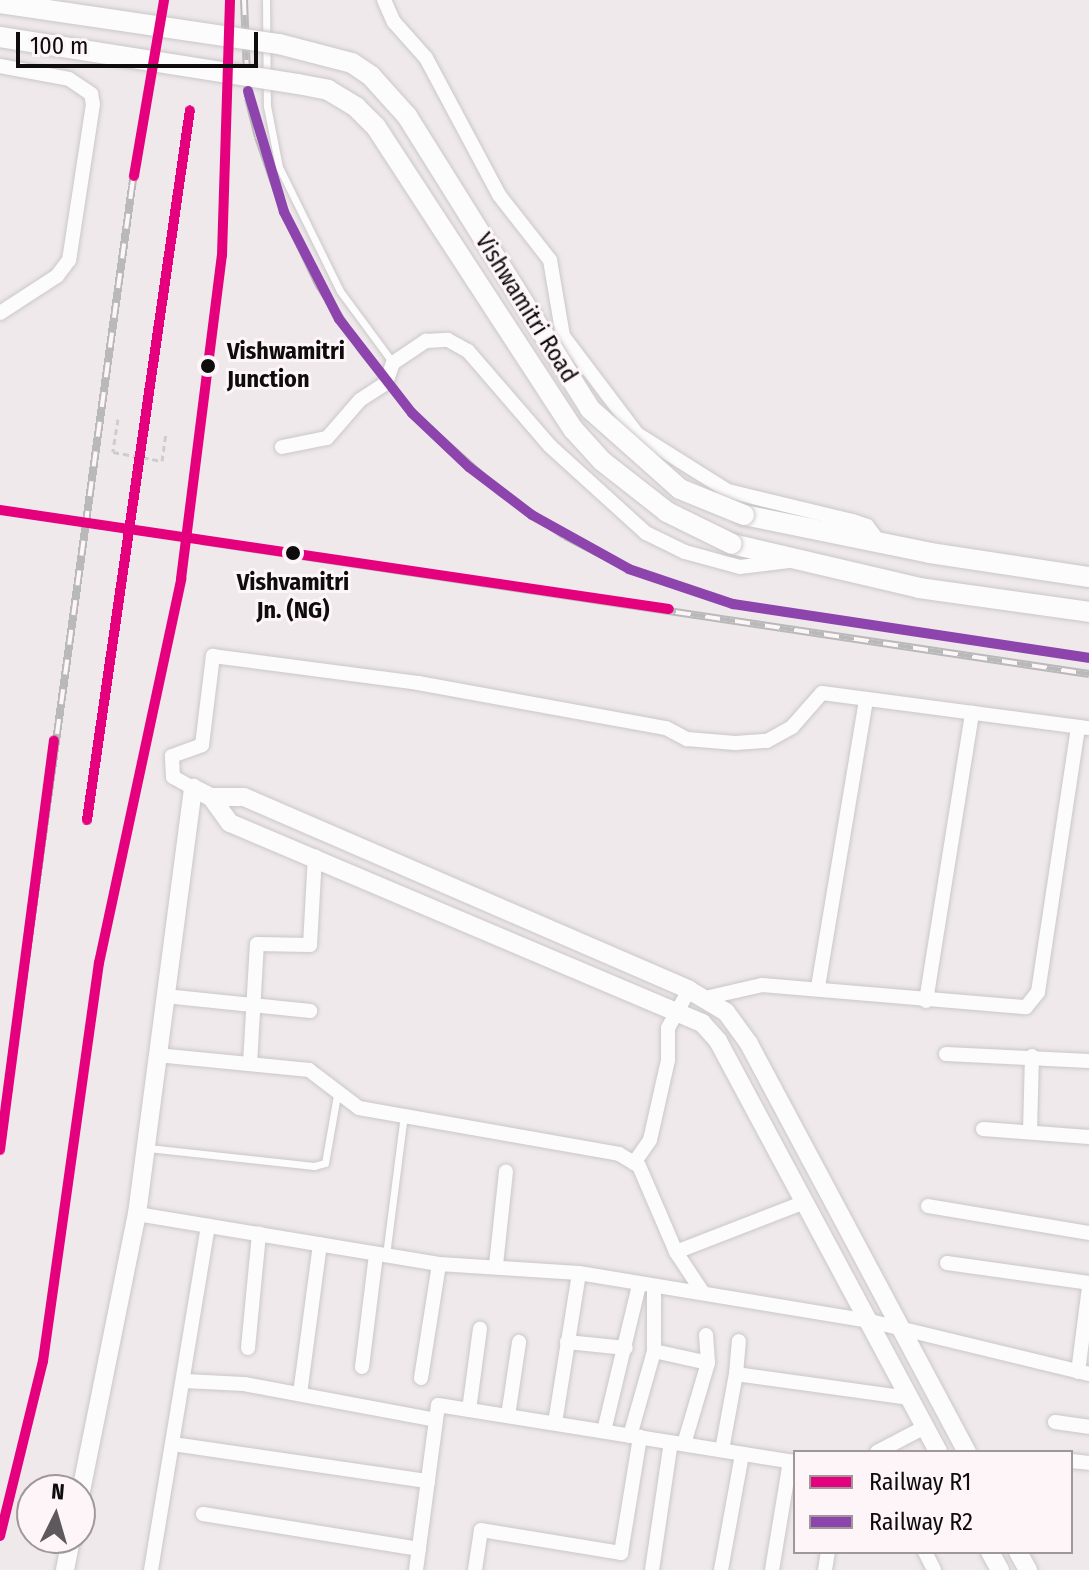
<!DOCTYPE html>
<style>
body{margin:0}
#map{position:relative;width:1089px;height:1570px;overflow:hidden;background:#efe9ec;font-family:"Fira Sans Condensed",sans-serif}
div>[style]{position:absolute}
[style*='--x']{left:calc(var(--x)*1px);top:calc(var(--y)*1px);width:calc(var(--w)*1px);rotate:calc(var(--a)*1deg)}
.path>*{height:3px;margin-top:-1.5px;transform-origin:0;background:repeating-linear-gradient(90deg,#cecdcd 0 6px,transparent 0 10px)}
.roads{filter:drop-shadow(0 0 2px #cbc7c9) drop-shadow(0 0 2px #cbc7c9)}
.service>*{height:7px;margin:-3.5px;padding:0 3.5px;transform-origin:3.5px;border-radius:3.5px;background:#fdfcfc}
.minor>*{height:14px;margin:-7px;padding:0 7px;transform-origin:7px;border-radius:7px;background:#fdfcfc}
.tertiary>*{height:18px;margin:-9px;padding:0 9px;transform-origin:9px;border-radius:9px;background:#fdfcfc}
.secondary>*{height:20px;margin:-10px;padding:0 10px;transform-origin:10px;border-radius:10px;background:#fdfcfc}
.rail>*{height:8px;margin-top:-4px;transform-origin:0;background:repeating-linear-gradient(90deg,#fef5f9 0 15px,#b9b9b9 0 30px);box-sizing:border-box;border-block:2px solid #b9b9b9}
.bridges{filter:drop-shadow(0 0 2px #cbc7c9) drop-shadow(0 0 2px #cbc7c9)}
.secondary-bridge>*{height:20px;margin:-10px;padding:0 10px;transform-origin:10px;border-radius:10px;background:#fdfcfc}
.rail-1>*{height:10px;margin:-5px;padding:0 5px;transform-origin:5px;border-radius:5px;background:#e5007d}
.rail-2>*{height:10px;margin:-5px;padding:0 5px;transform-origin:5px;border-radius:5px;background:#8e44ad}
.dots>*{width:22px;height:22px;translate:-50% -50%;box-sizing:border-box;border:4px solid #fef5f9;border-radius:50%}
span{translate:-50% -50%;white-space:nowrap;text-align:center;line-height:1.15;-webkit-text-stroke:6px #fef5f9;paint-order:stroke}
.street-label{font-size:24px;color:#0f0c0e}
.stop-label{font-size:24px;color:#0f0c0e;font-weight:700}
.left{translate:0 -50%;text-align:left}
.legend{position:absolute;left:793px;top:1450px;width:280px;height:104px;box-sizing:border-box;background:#fef5f9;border:2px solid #9e989b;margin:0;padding:10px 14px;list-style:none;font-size:24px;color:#0f0c0e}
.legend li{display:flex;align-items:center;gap:16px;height:40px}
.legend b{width:40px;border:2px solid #9e989b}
.north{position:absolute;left:16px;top:1474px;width:80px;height:80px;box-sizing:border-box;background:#fef5f9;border:2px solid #9e989b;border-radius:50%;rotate:5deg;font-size:22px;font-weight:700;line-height:32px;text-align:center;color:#0f0c0e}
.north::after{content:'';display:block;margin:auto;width:28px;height:36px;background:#5d595c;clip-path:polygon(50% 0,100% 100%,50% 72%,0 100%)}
.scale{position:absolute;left:16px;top:32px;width:242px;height:36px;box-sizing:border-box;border:4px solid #0f0c0e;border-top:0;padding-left:10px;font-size:24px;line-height:28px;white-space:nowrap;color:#0f0c0e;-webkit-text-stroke:6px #fef5f9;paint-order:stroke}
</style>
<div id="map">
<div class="path">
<i style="--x:118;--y:419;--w:33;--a:99"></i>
<i style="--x:113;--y:452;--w:50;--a:10.4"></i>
<i style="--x:162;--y:461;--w:29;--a:-82"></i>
</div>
<div class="roads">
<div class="service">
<i style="--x:266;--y:0;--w:106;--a:89.5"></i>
<i style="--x:267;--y:106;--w:62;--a:78.9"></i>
<i style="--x:279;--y:167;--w:138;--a:63.8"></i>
<i style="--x:340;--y:291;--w:89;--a:53.6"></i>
<i style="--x:148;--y:1148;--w:167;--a:6.2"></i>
<i style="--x:314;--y:1166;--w:11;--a:-15"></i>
<i style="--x:325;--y:1163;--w:69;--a:-80"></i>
<i style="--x:386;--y:1255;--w:141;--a:-82.7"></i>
</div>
<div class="minor">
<i style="--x:384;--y:0;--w:24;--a:66"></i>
<i style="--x:394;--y:22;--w:48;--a:48.4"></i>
<i style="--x:426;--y:58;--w:155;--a:61.9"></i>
<i style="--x:499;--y:195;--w:83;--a:51.9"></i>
<i style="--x:550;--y:260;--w:77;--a:80.3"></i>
<i style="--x:563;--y:336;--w:123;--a:52.9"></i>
<i style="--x:637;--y:434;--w:107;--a:32.1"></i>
<i style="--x:728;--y:491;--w:128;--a:13.6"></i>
<i style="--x:852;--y:521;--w:16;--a:18"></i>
<i style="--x:867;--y:526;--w:21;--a:53"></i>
<i style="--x:0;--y:66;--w:70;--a:10.7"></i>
<i style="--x:69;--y:79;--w:27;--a:34"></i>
<i style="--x:91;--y:94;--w:10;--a:79"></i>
<i style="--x:93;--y:104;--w:158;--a:98.7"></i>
<i style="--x:69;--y:260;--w:20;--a:127"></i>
<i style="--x:57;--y:276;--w:68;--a:147"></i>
<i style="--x:282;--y:447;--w:46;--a:-11.3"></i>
<i style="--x:327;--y:438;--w:50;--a:-49"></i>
<i style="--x:360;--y:400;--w:31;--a:-33"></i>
<i style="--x:386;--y:383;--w:21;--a:-71"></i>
<i style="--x:393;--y:363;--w:40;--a:-34"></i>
<i style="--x:426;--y:341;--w:22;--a:-3"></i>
<i style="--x:448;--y:340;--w:23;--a:29"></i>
<i style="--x:468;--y:351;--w:125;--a:49.2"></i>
<i style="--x:550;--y:446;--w:130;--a:42.2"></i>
<i style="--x:646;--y:533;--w:43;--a:26"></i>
<i style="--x:685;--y:552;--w:57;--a:15.3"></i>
<i style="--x:740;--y:567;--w:49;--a:-7"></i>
<i style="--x:193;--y:788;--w:23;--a:-151"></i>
<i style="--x:173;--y:777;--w:21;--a:-93"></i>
<i style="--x:172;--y:756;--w:32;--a:-20"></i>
<i style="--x:202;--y:745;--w:90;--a:-83"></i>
<i style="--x:213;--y:656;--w:207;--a:7.5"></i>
<i style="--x:418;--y:683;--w:252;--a:10.3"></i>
<i style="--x:666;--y:728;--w:24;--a:28"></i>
<i style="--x:687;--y:739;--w:48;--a:4.8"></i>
<i style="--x:735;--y:743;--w:32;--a:-4"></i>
<i style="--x:767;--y:741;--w:29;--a:-29"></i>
<i style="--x:792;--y:727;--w:45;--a:-48.6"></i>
<i style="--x:822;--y:693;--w:269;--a:7.5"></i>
<i style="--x:818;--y:987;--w:292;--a:-80.5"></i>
<i style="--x:165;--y:996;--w:146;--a:5.9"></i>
<i style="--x:705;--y:998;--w:58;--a:-12.8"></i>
<i style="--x:762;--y:985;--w:265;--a:4.8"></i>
<i style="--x:1026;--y:1007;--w:19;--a:-51"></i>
<i style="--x:1038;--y:992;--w:268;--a:-81.4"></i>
<i style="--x:926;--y:1001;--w:292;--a:-80.9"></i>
<i style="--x:946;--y:1054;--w:143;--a:2.8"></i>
<i style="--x:157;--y:1055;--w:153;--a:5.6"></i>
<i style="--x:309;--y:1070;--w:63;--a:37.2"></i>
<i style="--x:359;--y:1108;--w:264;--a:10"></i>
<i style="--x:619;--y:1154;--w:23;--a:31"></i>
<i style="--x:639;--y:1166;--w:94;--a:66.7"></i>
<i style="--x:676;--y:1252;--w:49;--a:56.6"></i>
<i style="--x:250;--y:1064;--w:120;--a:-86.7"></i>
<i style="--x:257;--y:944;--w:53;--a:1.1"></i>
<i style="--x:310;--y:945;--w:89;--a:-86.8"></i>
<i style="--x:983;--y:1129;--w:106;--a:4.3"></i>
<i style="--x:1030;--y:1132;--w:76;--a:-88.5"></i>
<i style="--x:634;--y:1163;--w:28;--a:-55"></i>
<i style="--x:650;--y:1140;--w:82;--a:-77.3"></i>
<i style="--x:668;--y:1060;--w:32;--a:-90"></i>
<i style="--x:668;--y:1028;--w:43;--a:-61.1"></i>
<i style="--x:928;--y:1206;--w:163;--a:9.5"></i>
<i style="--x:137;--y:1214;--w:306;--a:9.4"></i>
<i style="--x:439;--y:1264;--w:140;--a:3.7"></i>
<i style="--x:579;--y:1273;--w:295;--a:9.4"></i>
<i style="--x:870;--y:1321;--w:225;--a:13.6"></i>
<i style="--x:676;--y:1252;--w:138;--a:-21.2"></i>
<i style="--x:947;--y:1263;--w:143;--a:8"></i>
<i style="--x:496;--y:1265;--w:94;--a:-83.9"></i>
<i style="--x:567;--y:1342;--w:59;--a:5.8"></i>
<i style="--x:248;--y:1348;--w:115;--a:-84.5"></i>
<i style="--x:654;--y:1351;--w:55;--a:12.5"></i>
<i style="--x:708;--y:1363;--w:28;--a:-94"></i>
<i style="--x:362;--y:1367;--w:114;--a:-82.9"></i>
<i style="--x:1078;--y:1372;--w:86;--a:-82.6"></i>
<i style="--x:736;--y:1374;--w:33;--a:-85"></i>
<i style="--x:421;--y:1378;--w:115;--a:-81"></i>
<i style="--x:185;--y:1381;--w:59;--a:2.9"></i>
<i style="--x:244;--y:1384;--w:195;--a:10.6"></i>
<i style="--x:300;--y:1394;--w:151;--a:-82.4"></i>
<i style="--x:469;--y:1410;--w:82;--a:-82.3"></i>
<i style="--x:508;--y:1416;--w:75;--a:-81.5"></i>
<i style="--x:1055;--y:1422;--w:34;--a:8"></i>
<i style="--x:555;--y:1423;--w:152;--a:-80.9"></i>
<i style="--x:604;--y:1431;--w:150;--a:-76.5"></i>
<i style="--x:630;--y:1436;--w:88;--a:-74.2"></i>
<i style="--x:654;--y:1351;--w:64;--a:-90"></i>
<i style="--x:173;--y:1444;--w:258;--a:8.3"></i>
<i style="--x:684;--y:1444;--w:84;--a:-73.5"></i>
<i style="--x:722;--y:1450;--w:77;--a:-79.6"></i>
<i style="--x:736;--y:1374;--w:174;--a:7.9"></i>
<i style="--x:877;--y:1452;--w:54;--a:-27.5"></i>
<i style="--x:1071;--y:1461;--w:18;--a:6"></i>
<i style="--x:203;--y:1514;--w:219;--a:9.2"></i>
<i style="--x:925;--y:1552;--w:20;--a:63"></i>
<i style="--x:151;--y:1570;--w:349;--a:-80.6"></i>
<i style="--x:416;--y:1570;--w:166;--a:-82.4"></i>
<i style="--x:438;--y:1405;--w:362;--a:9.1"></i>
<i style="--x:475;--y:1570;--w:40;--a:-81.5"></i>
<i style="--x:481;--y:1530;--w:142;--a:9.3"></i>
<i style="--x:621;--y:1553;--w:118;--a:-80.7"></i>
<i style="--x:652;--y:1570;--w:129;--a:-81.6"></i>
<i style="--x:721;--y:1570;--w:118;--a:-79.7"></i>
<i style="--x:772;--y:1570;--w:110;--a:-80.6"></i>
<i style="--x:825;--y:1570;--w:18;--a:-81"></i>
</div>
<div class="tertiary">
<i style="--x:211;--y:797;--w:32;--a:54"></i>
<i style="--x:230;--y:823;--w:513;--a:22.96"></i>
<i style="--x:702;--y:1023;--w:24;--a:48"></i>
<i style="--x:718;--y:1041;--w:466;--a:61.8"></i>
<i style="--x:80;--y:1496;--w:288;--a:-78.6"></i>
<i style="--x:137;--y:1214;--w:430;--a:-82.5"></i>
<i style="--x:193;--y:788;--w:20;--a:27"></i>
<i style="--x:211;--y:797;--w:33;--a:0"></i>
<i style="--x:244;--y:797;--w:485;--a:23.4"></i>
<i style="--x:689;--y:990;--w:43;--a:30.7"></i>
<i style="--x:726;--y:1012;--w:39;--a:54"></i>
<i style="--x:749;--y:1044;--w:463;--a:61.9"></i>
<i style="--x:990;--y:1552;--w:21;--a:61"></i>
<i style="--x:1018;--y:1552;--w:21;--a:61"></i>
<i style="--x:65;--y:1570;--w:33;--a:-79"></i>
</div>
<div class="secondary">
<i style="--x:744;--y:515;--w:190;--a:11.5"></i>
<i style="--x:930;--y:553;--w:161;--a:8.6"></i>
<i style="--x:732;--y:544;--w:192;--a:13.2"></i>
<i style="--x:919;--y:588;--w:172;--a:8"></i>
</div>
</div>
<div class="rail">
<i style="--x:244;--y:0;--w:98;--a:87.7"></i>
<i style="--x:248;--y:98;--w:40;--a:75.6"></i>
<i style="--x:258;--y:137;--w:79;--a:70.9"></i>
<i style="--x:284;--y:212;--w:80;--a:64.7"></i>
<i style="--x:318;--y:284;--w:80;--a:56.7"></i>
<i style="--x:362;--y:351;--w:80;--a:51.1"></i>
<i style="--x:412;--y:413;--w:118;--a:41.9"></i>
<i style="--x:500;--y:492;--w:78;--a:34.1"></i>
<i style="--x:565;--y:536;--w:72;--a:27.3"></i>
<i style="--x:629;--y:569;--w:110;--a:18.6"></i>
<i style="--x:733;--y:604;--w:360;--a:8.6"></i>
<i style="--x:0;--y:510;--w:38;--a:7"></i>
<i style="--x:201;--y:541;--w:898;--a:8.52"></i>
<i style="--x:0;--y:1150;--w:973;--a:-82.2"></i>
<i style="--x:132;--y:186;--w:189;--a:-80.2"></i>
<i style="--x:0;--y:1536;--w:180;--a:-76.2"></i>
<i style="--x:43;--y:1361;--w:402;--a:-82"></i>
<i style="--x:99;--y:963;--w:393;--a:-77.9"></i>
<i style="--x:181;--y:579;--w:327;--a:-82.8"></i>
<i style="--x:222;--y:255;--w:255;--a:-88.2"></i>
</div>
<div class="bridges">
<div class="secondary-bridge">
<i style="--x:0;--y:3;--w:282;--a:8.4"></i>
<i style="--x:279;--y:44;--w:75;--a:14.6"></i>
<i style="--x:352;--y:63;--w:23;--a:34"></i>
<i style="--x:371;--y:76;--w:54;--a:48"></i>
<i style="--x:407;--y:116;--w:345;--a:58"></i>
<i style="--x:590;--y:409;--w:120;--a:41.6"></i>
<i style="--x:680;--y:489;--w:69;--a:22.1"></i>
<i style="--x:0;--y:37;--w:302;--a:9"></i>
<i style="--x:298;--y:84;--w:31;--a:11"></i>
<i style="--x:328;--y:90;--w:33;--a:31"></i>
<i style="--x:356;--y:107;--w:28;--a:45"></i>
<i style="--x:376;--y:127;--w:361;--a:56.9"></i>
<i style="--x:573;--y:429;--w:43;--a:47.8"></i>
<i style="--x:602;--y:461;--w:83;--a:38.1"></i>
<i style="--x:667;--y:512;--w:72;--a:26.2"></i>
</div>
</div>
<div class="rail-1">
<i style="--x:134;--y:176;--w:179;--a:-80.3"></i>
<i style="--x:0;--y:510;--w:676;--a:8.42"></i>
<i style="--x:87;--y:820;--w:717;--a:-81.75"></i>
<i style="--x:0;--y:1150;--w:413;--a:-82.5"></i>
<i style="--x:0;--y:1536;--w:180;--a:-76.2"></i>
<i style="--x:43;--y:1361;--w:402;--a:-82"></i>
<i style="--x:99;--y:963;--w:393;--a:-77.9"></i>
<i style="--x:181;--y:579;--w:327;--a:-82.8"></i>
<i style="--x:222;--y:255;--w:255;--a:-88.2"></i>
</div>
<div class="rail-2">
<i style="--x:248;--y:91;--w:126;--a:73.4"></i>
<i style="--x:284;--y:212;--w:120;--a:62.8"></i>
<i style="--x:339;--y:319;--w:119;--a:52.2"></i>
<i style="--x:412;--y:413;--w:79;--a:43.5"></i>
<i style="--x:469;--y:467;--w:79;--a:37.3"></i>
<i style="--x:532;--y:515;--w:111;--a:29.1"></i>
<i style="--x:629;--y:569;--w:110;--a:18.6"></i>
<i style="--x:733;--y:604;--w:360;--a:8.6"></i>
</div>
<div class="dots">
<i style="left:208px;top:366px;background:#0f0c0e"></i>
<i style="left:293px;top:553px;background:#0f0c0e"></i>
</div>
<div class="street-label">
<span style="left:526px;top:308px;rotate:58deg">Vishwamitri Road</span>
</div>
<div class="stop-label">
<span class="left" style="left:227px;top:366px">Vishwamitri<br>Junction</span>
<span style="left:293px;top:597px">Vishvamitri<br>Jn. (NG)</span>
</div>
<ul class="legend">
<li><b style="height:10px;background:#e5007d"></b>Railway R1</li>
<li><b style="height:10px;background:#8e44ad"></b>Railway R2</li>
</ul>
<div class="north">N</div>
<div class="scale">100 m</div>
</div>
